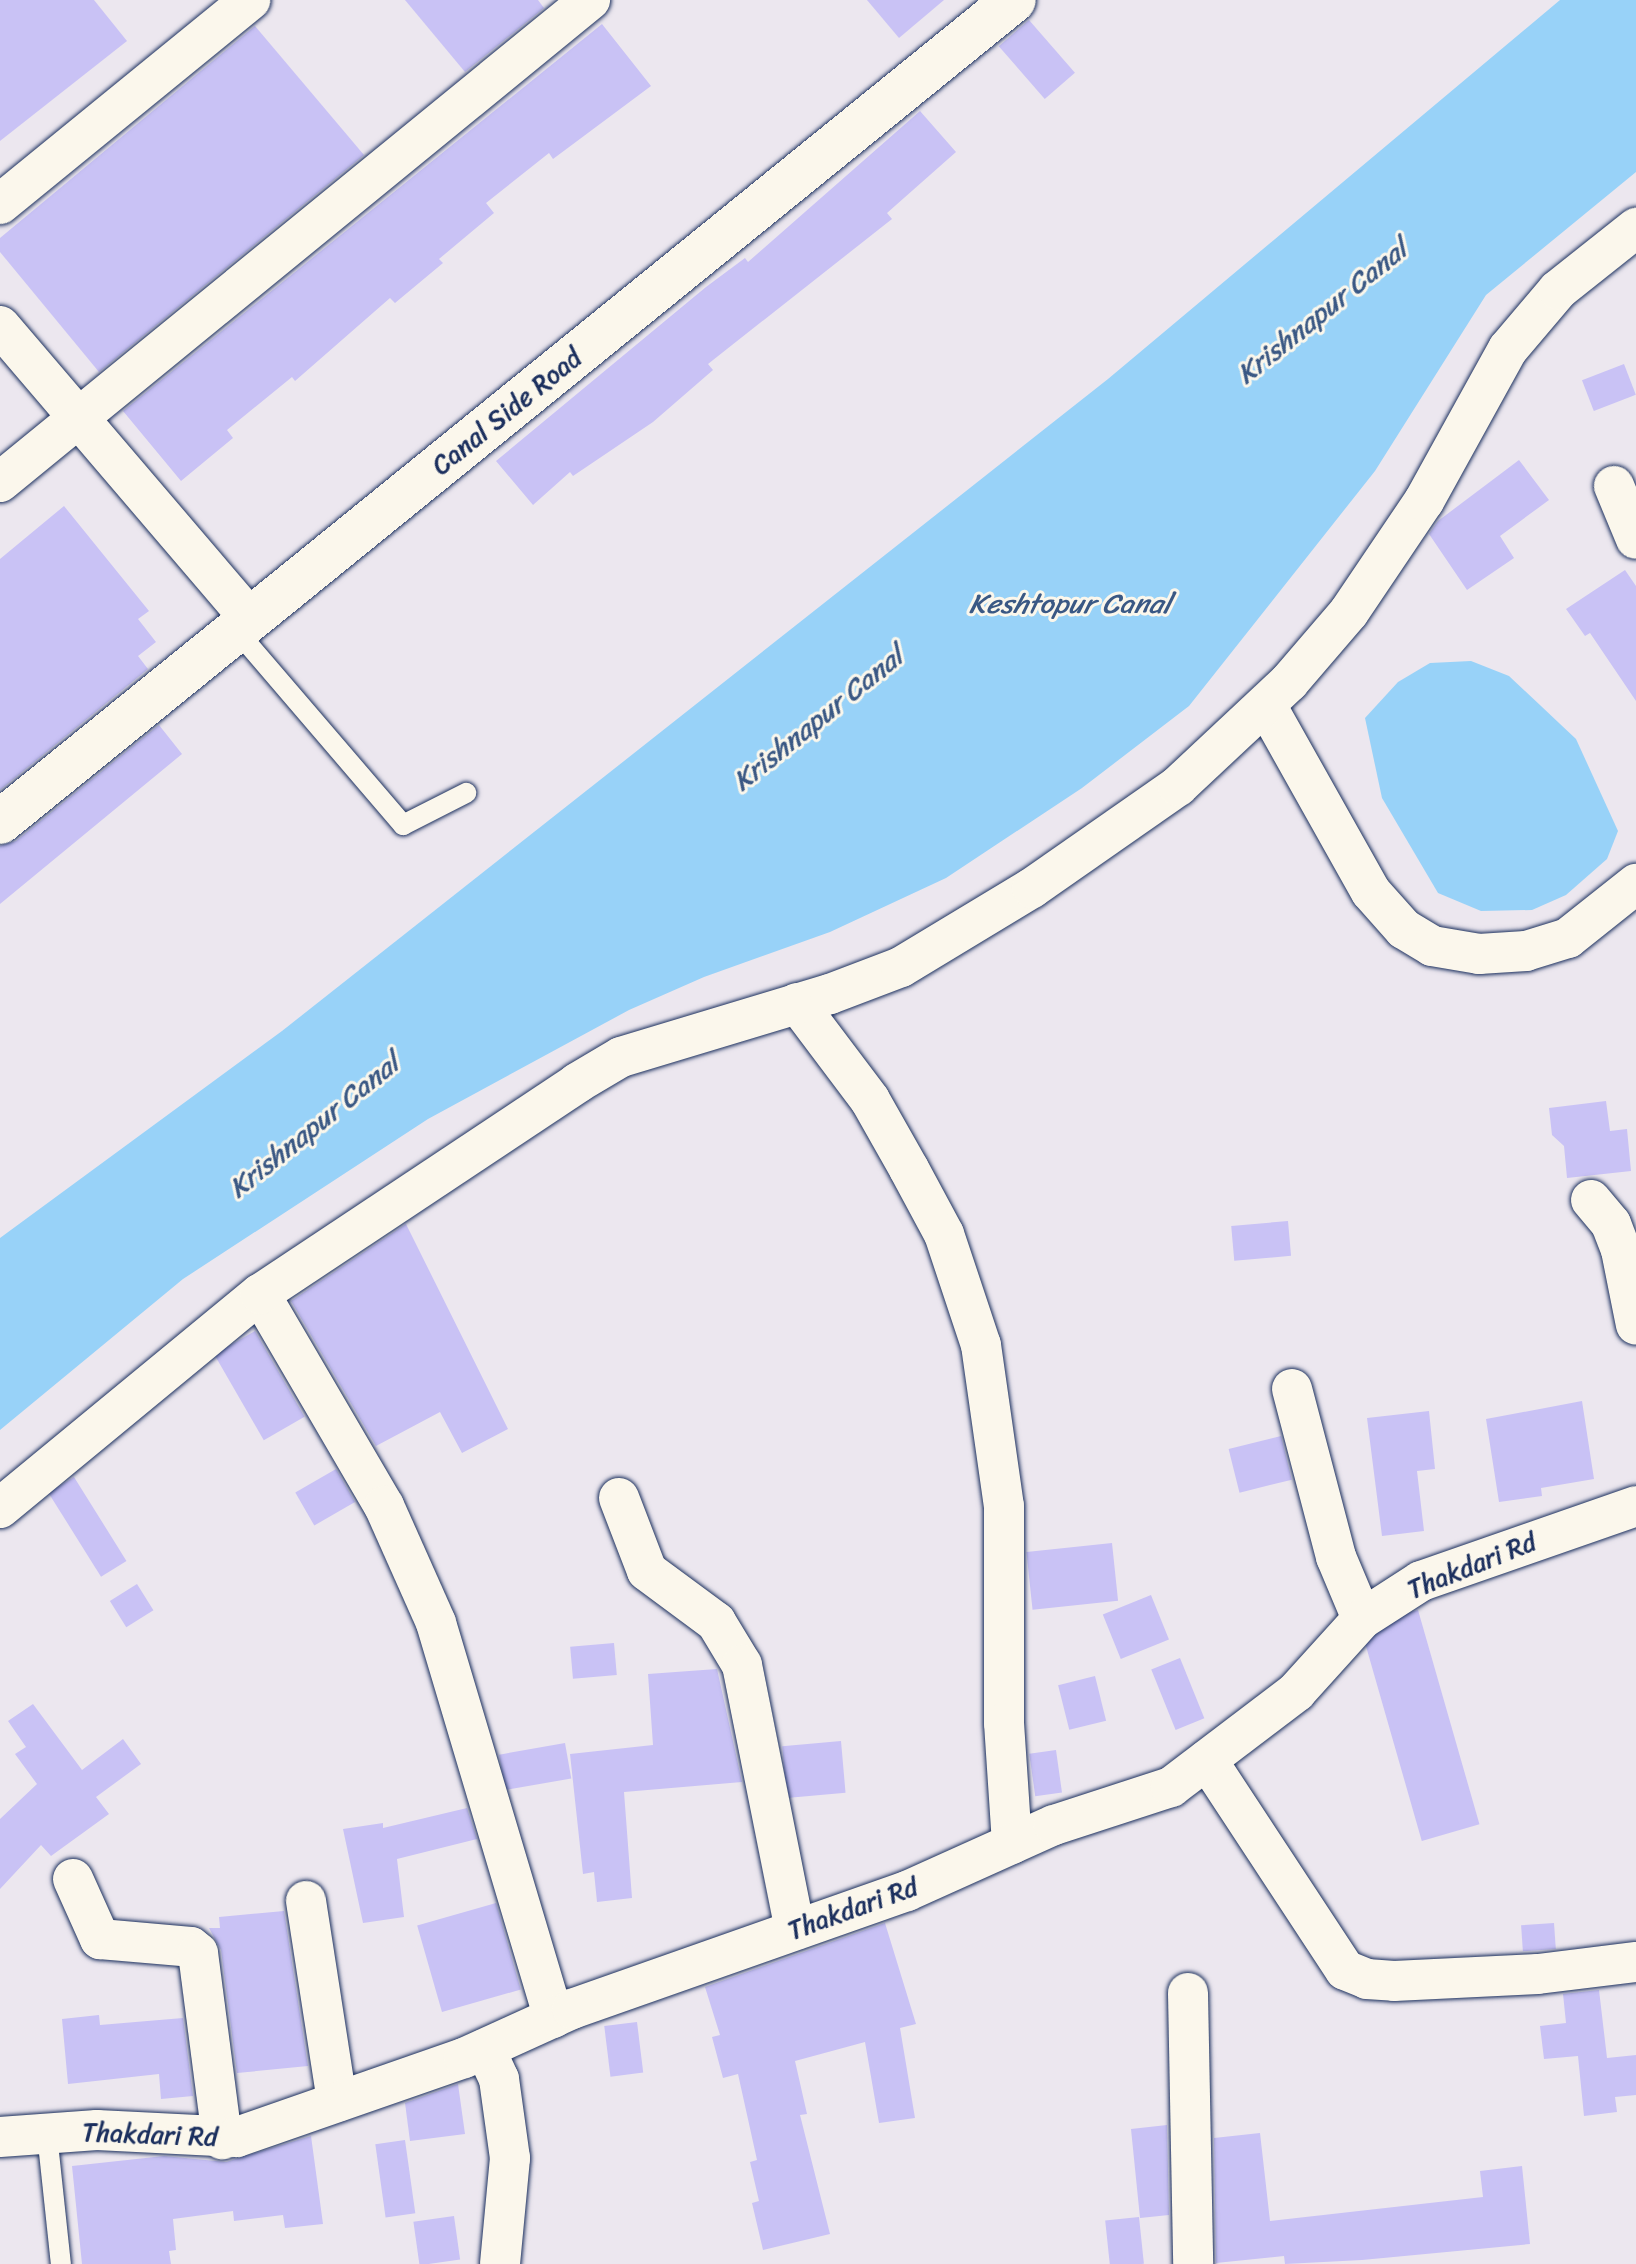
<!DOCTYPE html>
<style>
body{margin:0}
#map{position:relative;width:1636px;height:2264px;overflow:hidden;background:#ece7ef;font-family:Sriracha,sans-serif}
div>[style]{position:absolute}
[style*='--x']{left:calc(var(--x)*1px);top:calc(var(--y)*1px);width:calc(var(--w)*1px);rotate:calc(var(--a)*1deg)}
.water>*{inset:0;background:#98d2f8}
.building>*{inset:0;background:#c9c2f5;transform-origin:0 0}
.roads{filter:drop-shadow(0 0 2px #1b2f5e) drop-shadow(0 0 2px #1b2f5e)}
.lane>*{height:20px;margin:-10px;padding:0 10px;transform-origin:10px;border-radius:10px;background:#fbf7ec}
.street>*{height:40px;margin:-20px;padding:0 20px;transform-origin:20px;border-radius:20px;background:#fbf7ec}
.secondary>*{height:44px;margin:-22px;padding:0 22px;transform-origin:22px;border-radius:22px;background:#fbf7ec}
span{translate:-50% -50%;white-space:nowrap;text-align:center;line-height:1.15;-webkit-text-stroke:6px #fbf7ec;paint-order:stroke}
.street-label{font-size:26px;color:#1b2f5e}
.water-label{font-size:28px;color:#3a5884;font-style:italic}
</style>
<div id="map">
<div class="water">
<i style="clip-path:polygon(1560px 0,1636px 0,1636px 172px,1486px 295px,1375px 471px,1189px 706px,1082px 788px,946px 878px,830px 932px,704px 977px,629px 1010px,428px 1119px,183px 1279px,0 1430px,0 1238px,282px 1031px,1108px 379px)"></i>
<i style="clip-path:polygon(1471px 661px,1509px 676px,1576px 739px,1618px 831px,1607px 859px,1566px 895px,1532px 910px,1481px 911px,1438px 893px,1382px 798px,1365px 718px,1398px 682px,1430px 663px)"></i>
</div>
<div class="building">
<i style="clip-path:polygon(0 0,94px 0,127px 41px,0 141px)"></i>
<i style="clip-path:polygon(405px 0,538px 0,544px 8px,465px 72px)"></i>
<i style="clip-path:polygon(867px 0,944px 0,899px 38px)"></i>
<i style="left:1029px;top:20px;width:70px;height:40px;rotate:49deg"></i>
<i style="clip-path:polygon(602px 24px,651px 86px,553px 159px,549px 153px,486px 203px,494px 213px,439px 259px,443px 263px,395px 303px,390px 298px,295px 381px,292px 377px,227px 430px,233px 438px,181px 481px,123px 411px)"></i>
<i style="clip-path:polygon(255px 26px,364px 155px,99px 372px,0 252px,0 238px)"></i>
<i style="clip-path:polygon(920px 111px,956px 152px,887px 213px,892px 219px,708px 364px,713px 370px,653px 422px,573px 476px,570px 472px,533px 505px,496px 461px,706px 287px,745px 258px,748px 262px)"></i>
<i style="left:1624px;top:364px;width:33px;height:45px;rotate:69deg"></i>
<i style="clip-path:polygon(1519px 460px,1549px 500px,1500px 536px,1514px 558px,1467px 590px,1429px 534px,1438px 521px)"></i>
<i style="clip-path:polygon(64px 506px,149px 611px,138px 619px,156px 642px,138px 656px,148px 669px,0 790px,0 559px)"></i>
<i style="clip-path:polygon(1625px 570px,1636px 586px,1636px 701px,1590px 633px,1585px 636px,1566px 609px)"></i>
<i style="clip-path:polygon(159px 725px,182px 754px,0 904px,0 846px,16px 841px)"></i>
<i style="clip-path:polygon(1606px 1101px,1610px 1131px,1627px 1129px,1631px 1171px,1567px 1178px,1564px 1146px,1552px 1135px,1549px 1108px)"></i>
<i style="left:1288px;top:1221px;width:35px;height:57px;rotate:85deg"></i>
<i style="clip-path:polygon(406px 1224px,508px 1429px,462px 1453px,440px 1412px,376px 1446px,291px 1301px)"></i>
<i style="left:255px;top:1331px;width:99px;height:47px;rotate:60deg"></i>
<i style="clip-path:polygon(1582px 1401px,1594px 1479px,1541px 1488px,1542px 1496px,1499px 1502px,1486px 1419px)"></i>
<i style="clip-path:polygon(1429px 1411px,1435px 1469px,1417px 1471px,1424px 1531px,1382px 1536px,1367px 1418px)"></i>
<i style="left:1281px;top:1436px;width:45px;height:54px;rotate:76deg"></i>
<i style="left:336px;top:1469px;width:38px;height:47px;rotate:60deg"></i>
<i style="left:74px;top:1477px;width:99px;height:30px;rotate:58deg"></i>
<i style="left:1112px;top:1543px;width:58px;height:86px;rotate:84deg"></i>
<i style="left:137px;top:1584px;width:31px;height:32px;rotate:58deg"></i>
<i style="left:1151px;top:1595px;width:48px;height:52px;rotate:68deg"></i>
<i style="left:1418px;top:1610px;width:223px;height:60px;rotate:74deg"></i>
<i style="left:614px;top:1643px;width:32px;height:44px;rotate:85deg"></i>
<i style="left:1180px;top:1658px;width:65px;height:31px;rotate:68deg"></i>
<i style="clip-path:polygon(717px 1669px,742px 1782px,624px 1792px,632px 1898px,597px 1902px,594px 1872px,583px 1874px,570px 1754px,653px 1745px,648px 1674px)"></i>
<i style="left:1095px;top:1676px;width:46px;height:38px;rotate:76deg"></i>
<i style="clip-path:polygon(33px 1704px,82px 1770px,123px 1739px,141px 1764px,96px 1797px,109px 1814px,51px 1856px,41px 1845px,0 1889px,0 1819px,37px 1784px,15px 1754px,26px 1747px,8px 1721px)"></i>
<i style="left:841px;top:1741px;width:52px;height:59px;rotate:85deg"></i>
<i style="left:565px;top:1743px;width:36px;height:67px;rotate:80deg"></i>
<i style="left:1056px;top:1750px;width:43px;height:27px;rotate:82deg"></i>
<i style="clip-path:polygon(467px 1808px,477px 1839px,397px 1859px,404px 1917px,363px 1923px,343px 1829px,383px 1823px,383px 1828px)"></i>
<i style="left:496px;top:1903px;width:90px;height:82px;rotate:74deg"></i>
<i style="clip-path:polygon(284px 1911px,308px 2066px,237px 2073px,221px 1950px,209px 1928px,220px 1928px,219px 1917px)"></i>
<i style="clip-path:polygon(885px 1923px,916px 2024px,900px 2028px,915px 2118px,879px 2123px,865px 2042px,795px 2061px,807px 2114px,800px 2115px,830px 2234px,763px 2250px,752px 2203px,759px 2201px,750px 2162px,757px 2160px,738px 2074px,723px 2078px,712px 2037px,720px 2035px,705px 1987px)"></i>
<i style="left:1554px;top:1923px;width:26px;height:33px;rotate:86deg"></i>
<i style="clip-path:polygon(1599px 1990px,1607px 2058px,1636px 2055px,1636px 2095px,1615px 2097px,1617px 2112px,1584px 2116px,1578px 2056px,1544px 2059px,1540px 2026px,1566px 2023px,1563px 1994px)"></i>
<i style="clip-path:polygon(99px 2015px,100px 2025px,183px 2018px,193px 2096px,161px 2099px,159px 2074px,68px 2084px,62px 2019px)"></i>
<i style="left:637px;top:2022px;width:51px;height:33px;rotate:83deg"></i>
<i style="clip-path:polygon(458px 2084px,465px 2134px,410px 2141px,405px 2103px)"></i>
<i style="clip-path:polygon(1167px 2125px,1169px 2215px,1140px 2218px,1131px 2129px)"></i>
<i style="clip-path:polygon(1260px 2133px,1270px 2221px,1483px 2197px,1480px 2171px,1522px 2166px,1530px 2244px,1362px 2260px,1285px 2264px,1284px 2256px,1216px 2263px,1214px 2138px)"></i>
<i style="clip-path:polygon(311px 2136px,323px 2224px,285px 2228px,283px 2215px,234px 2221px,233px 2211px,173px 2219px,176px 2250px,169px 2251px,171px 2264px,82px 2264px,72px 2166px,164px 2156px,226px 2162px)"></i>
<i style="left:405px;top:2140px;width:74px;height:30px;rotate:82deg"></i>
<i style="left:454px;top:2216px;width:44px;height:41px;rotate:82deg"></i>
<i style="left:1139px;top:2217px;width:47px;height:34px;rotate:84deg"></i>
</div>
<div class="roads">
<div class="lane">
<i style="--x:236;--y:630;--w:257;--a:49.4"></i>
<i style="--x:403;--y:825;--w:71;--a:-26.9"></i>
<i style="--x:47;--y:2134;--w:131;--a:83.9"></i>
</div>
<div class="street">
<i style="--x:0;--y:204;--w:323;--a:-39.2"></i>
<i style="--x:0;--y:326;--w:385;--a:49.5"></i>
<i style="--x:0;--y:482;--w:762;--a:-39.25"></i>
<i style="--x:1614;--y:486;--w:57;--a:67.5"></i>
<i style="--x:1266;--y:705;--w:214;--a:60.7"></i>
<i style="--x:1371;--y:892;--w:50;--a:48.3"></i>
<i style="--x:1404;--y:929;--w:33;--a:31"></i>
<i style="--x:1432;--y:946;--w:48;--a:9.7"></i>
<i style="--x:1479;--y:954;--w:47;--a:-3.7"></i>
<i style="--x:1526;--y:951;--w:44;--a:-17.2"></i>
<i style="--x:1568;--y:938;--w:87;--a:-38.5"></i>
<i style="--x:797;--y:1003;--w:121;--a:53"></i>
<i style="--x:870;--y:1100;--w:79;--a:60.5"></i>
<i style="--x:909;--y:1169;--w:74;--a:61.7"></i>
<i style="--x:944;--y:1234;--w:117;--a:71.6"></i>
<i style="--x:981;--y:1345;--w:163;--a:81.9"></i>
<i style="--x:1004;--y:1506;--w:217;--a:90"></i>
<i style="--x:1004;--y:1723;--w:121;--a:86.2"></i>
<i style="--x:1591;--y:1200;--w:31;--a:50"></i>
<i style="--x:1611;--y:1224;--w:28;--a:69"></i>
<i style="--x:1621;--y:1250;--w:76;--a:78.7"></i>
<i style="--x:260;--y:1294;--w:246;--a:59.7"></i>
<i style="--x:384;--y:1506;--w:128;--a:66"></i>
<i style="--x:436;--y:1623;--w:412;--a:73.4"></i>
<i style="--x:1292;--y:1389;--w:174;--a:75.3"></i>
<i style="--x:1336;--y:1557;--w:67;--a:67.2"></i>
<i style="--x:619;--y:1498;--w:78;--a:69"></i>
<i style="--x:647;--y:1571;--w:86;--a:36.5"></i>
<i style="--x:716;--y:1622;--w:50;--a:58.8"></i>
<i style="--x:742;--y:1665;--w:270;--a:78.7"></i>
<i style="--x:0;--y:1508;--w:337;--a:-39.5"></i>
<i style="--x:260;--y:1294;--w:381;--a:-33.6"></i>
<i style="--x:577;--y:1083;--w:51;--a:-30.6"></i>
<i style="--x:621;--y:1057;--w:218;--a:-16.8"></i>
<i style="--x:830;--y:994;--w:76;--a:-20.8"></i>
<i style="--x:901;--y:967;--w:153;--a:-31.1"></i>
<i style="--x:1032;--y:888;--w:178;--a:-34.9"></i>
<i style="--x:1178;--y:786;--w:152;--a:-43.1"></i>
<i style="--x:1289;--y:682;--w:92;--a:-49.4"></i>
<i style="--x:1349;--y:612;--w:134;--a:-56"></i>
<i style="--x:1424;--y:501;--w:174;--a:-61.1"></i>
<i style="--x:1508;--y:349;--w:77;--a:-49.7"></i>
<i style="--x:1558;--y:290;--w:100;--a:-38.5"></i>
<i style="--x:1207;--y:1760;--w:251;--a:56.7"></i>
<i style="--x:1345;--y:1970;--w:24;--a:22"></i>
<i style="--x:1367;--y:1979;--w:27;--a:4"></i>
<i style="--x:1394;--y:1981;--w:144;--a:-2.8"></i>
<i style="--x:1538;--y:1974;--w:99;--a:-7"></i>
<i style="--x:73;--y:1879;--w:66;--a:65.8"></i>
<i style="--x:100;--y:1939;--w:91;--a:5"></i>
<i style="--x:191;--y:1947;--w:9;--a:41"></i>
<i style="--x:198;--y:1953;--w:188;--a:82.6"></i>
<i style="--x:306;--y:1901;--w:203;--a:81.2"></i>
<i style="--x:1188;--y:1993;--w:271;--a:88.9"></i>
<i style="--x:485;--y:2049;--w:33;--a:65"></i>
<i style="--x:499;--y:2079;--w:80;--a:82.1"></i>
<i style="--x:510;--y:2158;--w:106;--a:95.4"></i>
<i style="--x:0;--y:2137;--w:97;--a:-4.1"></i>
<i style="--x:97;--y:2130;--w:140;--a:2.9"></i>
<i style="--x:237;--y:2137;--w:240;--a:-19.2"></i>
<i style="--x:464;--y:2058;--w:119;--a:-24.4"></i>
<i style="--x:572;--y:2009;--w:355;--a:-19.4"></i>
<i style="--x:907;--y:1891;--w:161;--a:-24.2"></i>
<i style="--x:1054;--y:1825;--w:123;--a:-18"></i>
<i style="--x:1171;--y:1787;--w:157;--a:-37.2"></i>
<i style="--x:1296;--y:1692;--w:98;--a:-47.9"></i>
<i style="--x:1362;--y:1619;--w:70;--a:-32.8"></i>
<i style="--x:1421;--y:1581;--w:228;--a:-19.2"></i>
</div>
<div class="secondary">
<i style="--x:0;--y:822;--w:1305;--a:-39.03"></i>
</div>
</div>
<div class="street-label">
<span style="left:507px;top:412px;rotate:-39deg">Canal Side Road</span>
<span style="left:1472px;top:1566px;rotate:-22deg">Thakdari Rd</span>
<span style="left:853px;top:1909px;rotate:-20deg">Thakdari Rd</span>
<span style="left:150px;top:2135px;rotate:2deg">Thakdari Rd</span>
</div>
<div class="water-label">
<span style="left:1322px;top:312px;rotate:-39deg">Krishnapur Canal</span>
<span style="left:1070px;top:604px">Keshtopur Canal</span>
<span style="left:818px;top:719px;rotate:-39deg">Krishnapur Canal</span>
<span style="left:314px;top:1126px;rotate:-39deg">Krishnapur Canal</span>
</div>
</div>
